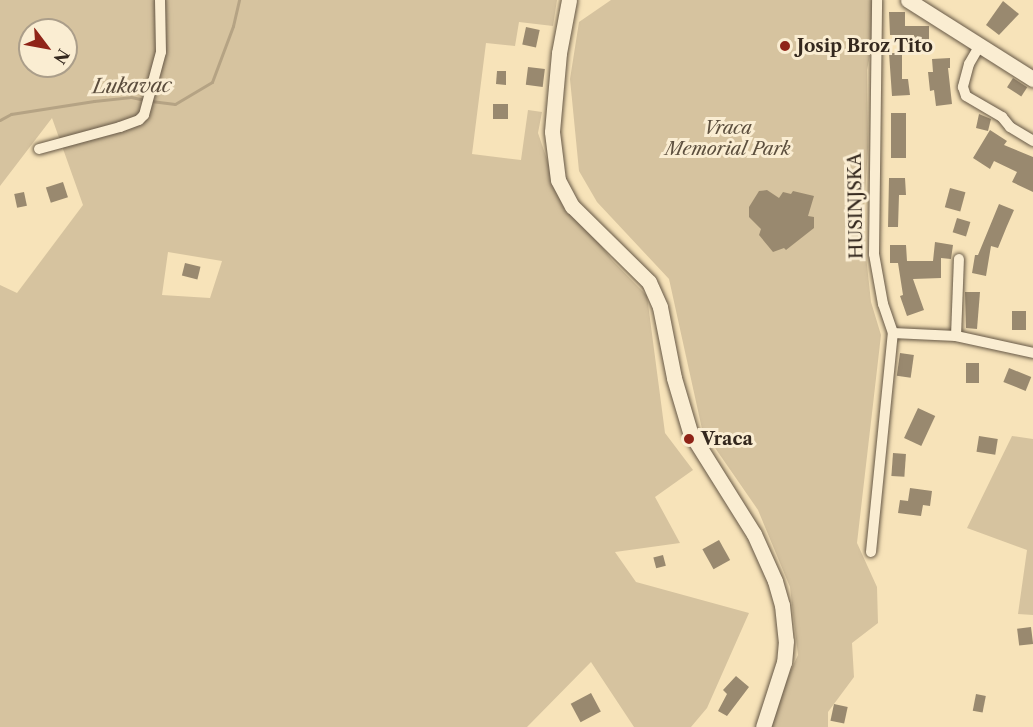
<!DOCTYPE html>
<style>
body{margin:0}
#map{position:relative;width:1033px;height:727px;overflow:hidden;background:#f7e3b9;font-family:"Libre Caslon Text",serif}
div>[style]{position:absolute}
[style*='--x']{left:calc(var(--x)*1px);top:calc(var(--y)*1px);width:calc(var(--w)*1px);rotate:calc(var(--a)*1deg)}
.green>*{inset:0;background:#d6c39f}
.stream>*{height:3px;margin:-1.5px;padding:0 1.5px;transform-origin:1.5px;border-radius:1.5px;background:#b5a384}
.building>*{inset:0;background:#99896f;transform-origin:0 0}
.roads{filter:drop-shadow(0 0 2px #655745) drop-shadow(0 0 2px #655745)}
.minor>*{height:10px;margin:-5px;padding:0 5px;transform-origin:5px;border-radius:5px;background:#faedd2}
.secondary>*{height:15px;margin:-7.5px;padding:0 7.5px;transform-origin:7.5px;border-radius:7.5px;background:#faedd2}
.dots>*{width:16px;height:16px;translate:-50% -50%;box-sizing:border-box;border:3px solid #faedd2;border-radius:50%}
span{translate:-50% -50%;white-space:nowrap;text-align:center;line-height:1.15;-webkit-text-stroke:6px #faedd2;paint-order:stroke}
.poi-label{font-size:18px;color:#34281e;font-weight:700}
.left{translate:0 -50%;text-align:left}
.park-label{font-size:18px;color:#5c4f3e;font-style:italic}
.street-label{font-size:18px;color:#34281e}
.water-label{font-size:20px;color:#5b4d3d;font-style:italic}
.north{position:absolute;left:18px;top:18px;width:60px;height:60px;box-sizing:border-box;background:#faedd2;border:2px solid #ab9e8a;border-radius:50%;rotate:122deg;font-size:16px;font-weight:700;line-height:24px;text-align:center;color:#34281e}
.north::after{content:'';display:block;margin:auto;width:21px;height:27px;background:#8f2418;clip-path:polygon(50% 0,100% 100%,50% 72%,0 100%)}
</style>
<div id="map">
<div class="green">
<i style="clip-path:polygon(evenodd,0 0,557px 0,553px 26px,519px 22px,515px 46px,486px 43px,472px 154px,521px 160px,528px 110px,542px 112px,538px 133px,556px 186px,612px 260px,647px 296px,665px 433px,693px 470px,655px 497px,680px 543px,615px 552px,636px 582px,749px 613px,707px 708px,691px 727px,634px 727px,591px 662px,527px 727px,0 727px,0 285px,17px 293px,83px 205px,52px 118px,0 186px,0 0,30px 30px,66px 30px,66px 66px,30px 66px,30px 30px,0 0,168px 252px,222px 261px,210px 298px,162px 295px,168px 252px)"></i>
<i style="clip-path:polygon(611px 0,881px 0,867px 70px,868px 148px,863px 228px,871px 302px,881px 335px,857px 543px,877px 587px,878px 623px,852px 643px,854px 677px,828px 712px,828px 727px,765px 727px,798px 655px,790px 587px,758px 510px,702px 429px,669px 279px,597px 202px,579px 171px,570px 79px,579px 22px)"></i>
<i style="clip-path:polygon(1012px 436px,1033px 439px,1033px 615px,1018px 614px,1027px 550px,967px 528px)"></i>
</div>
<div class="stream">
<i style="--x:151;--y:101;--w:24;--a:7"></i>
<i style="--x:175;--y:104;--w:43;--a:-30.7"></i>
<i style="--x:212;--y:82;--w:60;--a:-69.4"></i>
<i style="--x:233;--y:26;--w:27;--a:-77"></i>
<i style="--x:0;--y:120;--w:13;--a:-29"></i>
<i style="--x:11;--y:114;--w:84;--a:-8.9"></i>
<i style="--x:94;--y:101;--w:37;--a:-6"></i>
<i style="--x:131;--y:97;--w:14;--a:12"></i>
</div>
<div class="building">
<i style="clip-path:polygon(1003px 1px,1019px 14px,999px 35px,986px 25px)"></i>
<i style="clip-path:polygon(889px 12px,905px 12px,905px 26px,929px 26px,929px 43px,913px 43px,914px 35px,890px 35px)"></i>
<i style="left:526px;top:27px;width:14px;height:18px;rotate:12deg"></i>
<i style="clip-path:polygon(889px 53px,902px 53px,902px 79px,908px 79px,910px 95px,892px 96px)"></i>
<i style="clip-path:polygon(950px 58px,950px 68px,948px 68px,952px 104px,936px 106px,934px 90px,930px 91px,928px 72px,933px 72px,932px 59px)"></i>
<i style="left:528px;top:67px;width:17px;height:18px;rotate:7deg"></i>
<i style="clip-path:polygon(497px 71px,506px 71px,506px 85px,496px 84px)"></i>
<i style="left:1013px;top:78px;width:17px;height:11px;rotate:33deg"></i>
<i style="left:493px;top:104px;width:15px;height:15px"></i>
<i style="left:891px;top:113px;width:15px;height:45px"></i>
<i style="clip-path:polygon(979px 114px,991px 119px,988px 131px,976px 128px)"></i>
<i style="clip-path:polygon(990px 130px,1007px 141px,1004px 145px,1033px 157px,1033px 192px,1012px 182px,1017px 172px,994px 161px,990px 169px,973px 158px)"></i>
<i style="clip-path:polygon(889px 178px,905px 178px,906px 195px,899px 195px,898px 227px,888px 227px)"></i>
<i style="left:63px;top:182px;width:16px;height:18px;rotate:72deg"></i>
<i style="left:950px;top:188px;width:16px;height:20px;rotate:15deg"></i>
<i style="clip-path:polygon(767px 190px,779px 198px,783px 192px,791px 194px,793px 191px,814px 196px,808px 216px,814px 217px,814px 228px,786px 250px,784px 248px,773px 252px,759px 235px,761px 229px,749px 217px,749px 207px,759px 191px)"></i>
<i style="left:24px;top:192px;width:14px;height:10px;rotate:78deg"></i>
<i style="clip-path:polygon(999px 204px,1014px 210px,1007px 226px,998px 248px,991px 246px,986px 276px,972px 273px,975px 255px,978px 255px)"></i>
<i style="left:957px;top:218px;width:14px;height:15px;rotate:17deg"></i>
<i style="clip-path:polygon(935px 242px,953px 245px,951px 259px,941px 258px,941px 278px,913px 279px,924px 310px,907px 316px,900px 296px,903px 295px,898px 263px,890px 263px,890px 245px,906px 245px,907px 261px,933px 261px)"></i>
<i style="left:185px;top:263px;width:16px;height:13px;rotate:14deg"></i>
<i style="clip-path:polygon(965px 292px,980px 292px,977px 329px,966px 328px)"></i>
<i style="left:1012px;top:311px;width:14px;height:19px"></i>
<i style="left:900px;top:353px;width:14px;height:23px;rotate:8deg"></i>
<i style="left:966px;top:363px;width:13px;height:20px"></i>
<i style="left:1009px;top:368px;width:24px;height:15px;rotate:22deg"></i>
<i style="left:918px;top:408px;width:19px;height:33px;rotate:25deg"></i>
<i style="left:979px;top:436px;width:19px;height:16px;rotate:9deg"></i>
<i style="left:893px;top:453px;width:13px;height:23px;rotate:4deg"></i>
<i style="clip-path:polygon(910px 488px,932px 491px,930px 506px,923px 505px,921px 516px,898px 513px,900px 500px,908px 501px)"></i>
<i style="left:719px;top:540px;width:23px;height:19px;rotate:61deg"></i>
<i style="left:663px;top:555px;width:11px;height:10px;rotate:75deg"></i>
<i style="left:1031px;top:627px;width:17px;height:14px;rotate:83deg"></i>
<i style="clip-path:polygon(736px 676px,749px 687px,727px 716px,718px 711px,727px 694px,723px 690px)"></i>
<i style="left:591px;top:693px;width:21px;height:23px;rotate:62deg"></i>
<i style="left:976px;top:694px;width:10px;height:17px;rotate:11deg"></i>
<i style="left:834px;top:704px;width:14px;height:17px;rotate:12deg"></i>
</div>
<div class="roads">
<div class="minor">
<i style="--x:980;--y:45;--w:22;--a:120"></i>
<i style="--x:969;--y:64;--w:24;--a:105"></i>
<i style="--x:963;--y:87;--w:9;--a:72"></i>
<i style="--x:966;--y:96;--w:42;--a:30.3"></i>
<i style="--x:1002;--y:117;--w:13;--a:51"></i>
<i style="--x:1010;--y:127;--w:27;--a:31"></i>
<i style="--x:39;--y:149;--w:84;--a:-15.2"></i>
<i style="--x:120;--y:127;--w:20;--a:-20"></i>
<i style="--x:139;--y:120;--w:7;--a:-45"></i>
<i style="--x:144;--y:115;--w:65;--a:-74.9"></i>
<i style="--x:161;--y:52;--w:52;--a:-91.1"></i>
<i style="--x:893;--y:333;--w:63;--a:2.7"></i>
<i style="--x:956;--y:336;--w:79;--a:12.4"></i>
<i style="--x:956;--y:336;--w:77;--a:-87.8"></i>
<i style="--x:871;--y:552;--w:220;--a:-84.3"></i>
<i style="--x:893;--y:333;--w:31;--a:-109"></i>
<i style="--x:883;--y:304;--w:51;--a:-100.2"></i>
<i style="--x:874;--y:254;--w:254;--a:-89.3"></i>
</div>
<div class="secondary">
<i style="--x:569;--y:0;--w:54;--a:100.7"></i>
<i style="--x:559;--y:53;--w:79;--a:95.1"></i>
<i style="--x:552;--y:132;--w:48;--a:82.9"></i>
<i style="--x:558;--y:180;--w:30;--a:62"></i>
<i style="--x:572;--y:206;--w:108;--a:44.6"></i>
<i style="--x:649;--y:282;--w:27;--a:66"></i>
<i style="--x:660;--y:307;--w:72;--a:78.8"></i>
<i style="--x:674;--y:378;--w:56;--a:73.5"></i>
<i style="--x:690;--y:432;--w:120;--a:57.9"></i>
<i style="--x:754;--y:534;--w:51;--a:65.9"></i>
<i style="--x:775;--y:581;--w:25;--a:74"></i>
<i style="--x:782;--y:605;--w:36;--a:84"></i>
<i style="--x:786;--y:641;--w:21;--a:95"></i>
<i style="--x:784;--y:662;--w:68;--a:107.9"></i>
<i style="--x:908;--y:0;--w:148;--a:32.3"></i>
</div>
</div>
<div class="dots">
<i style="left:785px;top:46px;background:#8f2418"></i>
<i style="left:689px;top:439px;background:#8f2418"></i>
</div>
<div class="poi-label">
<span class="left" style="left:797px;top:46px">Josip Broz Tito</span>
<span class="left" style="left:701px;top:439px">Vraca</span>
</div>
<div class="park-label">
<span style="left:728px;top:139px">Vraca<br>Memorial Park</span>
</div>
<div class="street-label">
<span style="left:856px;top:206px;rotate:-91deg">HUSINJSKA</span>
</div>
<div class="water-label">
<span style="left:132px;top:86px;rotate:-1deg">Lukavac</span>
</div>
<div class="north">N</div>
</div>
